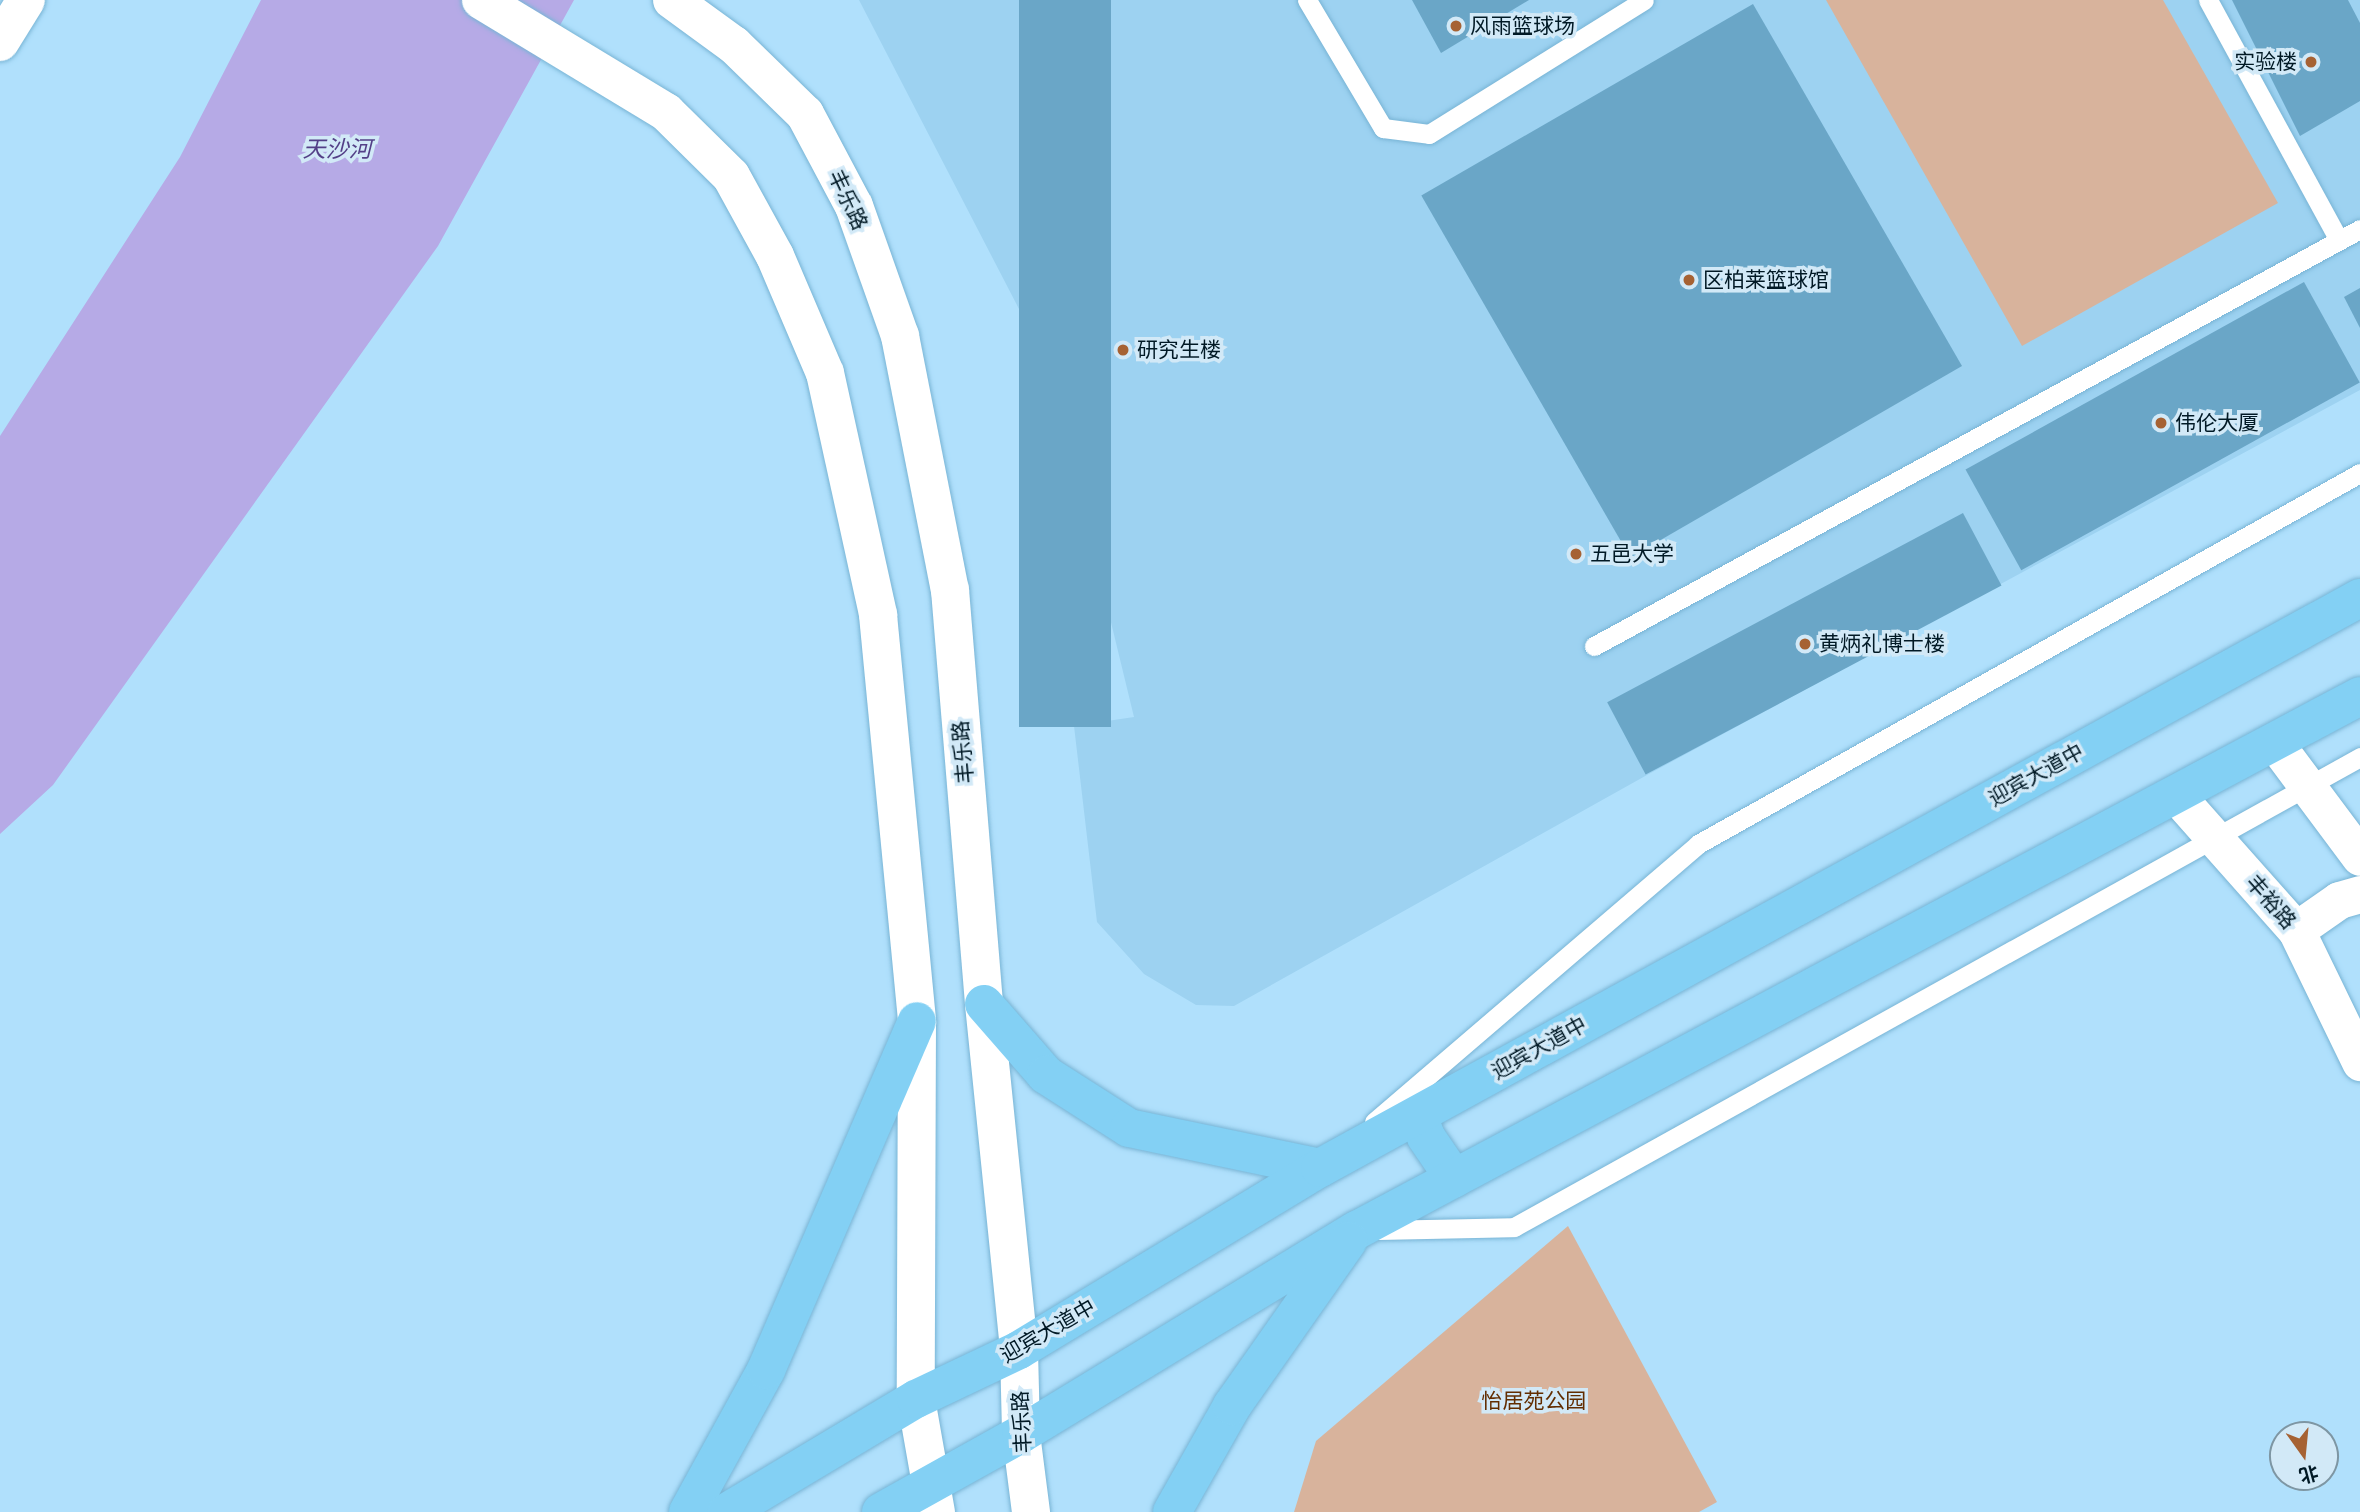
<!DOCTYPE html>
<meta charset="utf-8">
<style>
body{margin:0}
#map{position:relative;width:2360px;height:1512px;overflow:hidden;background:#b0e0fc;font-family:"DejaVu Sans","Noto Sans SC",sans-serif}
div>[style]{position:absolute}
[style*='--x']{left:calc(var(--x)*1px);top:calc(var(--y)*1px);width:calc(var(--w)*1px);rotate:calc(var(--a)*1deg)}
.built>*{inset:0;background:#9dd2f1}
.green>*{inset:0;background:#d8b39c}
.water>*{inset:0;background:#b6aae6}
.building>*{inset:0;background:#6aa6c7;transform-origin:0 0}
.roads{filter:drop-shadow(0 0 2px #78b4d5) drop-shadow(0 0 2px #78b4d5)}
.lane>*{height:19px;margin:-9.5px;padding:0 9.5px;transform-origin:9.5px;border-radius:9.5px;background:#fff}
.street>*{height:37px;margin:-18.5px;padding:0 18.5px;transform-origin:18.5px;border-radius:18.5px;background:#fff}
.secondary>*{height:38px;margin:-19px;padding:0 19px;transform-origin:19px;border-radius:19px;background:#fff}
.primary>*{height:38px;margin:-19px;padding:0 19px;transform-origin:19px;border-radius:19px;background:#83d0f4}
.dots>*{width:19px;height:19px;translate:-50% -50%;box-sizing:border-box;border:4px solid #d2e9f7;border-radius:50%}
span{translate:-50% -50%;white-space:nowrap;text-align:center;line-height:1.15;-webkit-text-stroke:7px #d2e9f7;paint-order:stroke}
.poi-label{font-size:21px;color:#011925}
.left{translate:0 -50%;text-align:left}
.right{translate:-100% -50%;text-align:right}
.street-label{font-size:21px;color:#011925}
.park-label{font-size:21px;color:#622d00}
.water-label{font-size:23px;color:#533f87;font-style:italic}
.north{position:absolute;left:2269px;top:1421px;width:70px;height:70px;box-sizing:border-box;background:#d2e9f7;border:2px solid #7e96a3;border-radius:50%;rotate:165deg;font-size:19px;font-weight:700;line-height:28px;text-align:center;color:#011925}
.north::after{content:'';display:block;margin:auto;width:24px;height:32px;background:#a66233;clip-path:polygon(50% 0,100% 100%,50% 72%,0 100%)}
</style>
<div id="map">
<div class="built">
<i style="clip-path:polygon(859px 0,2360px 0,2360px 390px,1647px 775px,1234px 1006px,1196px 1005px,1144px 974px,1097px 922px,1074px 726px,1134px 717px,1049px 367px)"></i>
</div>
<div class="green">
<i style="clip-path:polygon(1826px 0,2163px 0,2278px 203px,2022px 346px)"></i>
<i style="clip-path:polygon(1568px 1226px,1717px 1502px,1699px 1512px,1294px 1512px,1316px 1441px)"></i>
</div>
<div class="water">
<i style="clip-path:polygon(261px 0,574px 0,438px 246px,53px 785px,0 834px,0 436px,180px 157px)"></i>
</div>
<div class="building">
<i style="left:1019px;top:0;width:92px;height:727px"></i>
<i style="clip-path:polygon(1412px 0,1529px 0,1441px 53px)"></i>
<i style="clip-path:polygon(2232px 0,2348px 0,2360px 23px,2360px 101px,2300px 136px)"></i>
<i style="left:1753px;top:4px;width:418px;height:383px;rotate:60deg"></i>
<i style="left:2304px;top:282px;width:115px;height:387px;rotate:61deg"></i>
<i style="clip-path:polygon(2360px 288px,2360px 328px,2344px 297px)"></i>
<i style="left:1963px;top:513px;width:82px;height:403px;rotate:62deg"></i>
</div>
<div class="roads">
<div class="lane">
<i style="--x:1307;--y:0;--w:149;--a:59.3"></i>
<i style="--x:1383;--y:128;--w:46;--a:7.4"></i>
<i style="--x:1429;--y:134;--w:253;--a:-31.9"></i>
<i style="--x:2208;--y:0;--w:273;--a:61.4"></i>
<i style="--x:1594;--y:646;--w:872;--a:-28.56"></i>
<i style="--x:1374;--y:1122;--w:427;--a:-40.6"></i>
<i style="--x:1698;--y:844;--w:759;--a:-29.27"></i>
<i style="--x:1375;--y:1230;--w:139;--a:-1.2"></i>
<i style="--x:1514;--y:1227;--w:968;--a:-29.05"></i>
</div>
<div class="street">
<i style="--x:2275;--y:743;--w:142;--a:53.3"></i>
<i style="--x:2177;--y:796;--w:179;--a:48.4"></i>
<i style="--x:2296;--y:930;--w:147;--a:64.1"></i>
<i style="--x:2296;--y:930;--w:52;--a:-34.9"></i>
<i style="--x:2339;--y:900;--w:22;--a:-16"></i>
</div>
<div class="secondary">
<i style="--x:481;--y:0;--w:216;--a:31.2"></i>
<i style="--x:666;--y:112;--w:91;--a:44.6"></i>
<i style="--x:731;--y:176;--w:91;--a:61.2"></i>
<i style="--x:775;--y:256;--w:127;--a:66.9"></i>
<i style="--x:825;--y:373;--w:248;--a:77.6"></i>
<i style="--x:878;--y:615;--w:408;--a:84.5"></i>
<i style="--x:917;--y:1021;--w:378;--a:90.2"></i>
<i style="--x:916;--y:1399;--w:115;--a:80"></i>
<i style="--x:672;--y:0;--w:77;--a:36"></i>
<i style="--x:734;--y:45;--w:99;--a:44.2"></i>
<i style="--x:805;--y:114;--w:104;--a:62"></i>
<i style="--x:854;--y:206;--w:138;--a:70.5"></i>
<i style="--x:900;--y:336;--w:259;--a:78.9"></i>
<i style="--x:950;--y:590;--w:415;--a:85.3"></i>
<i style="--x:984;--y:1004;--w:348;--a:84.2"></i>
<i style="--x:1019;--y:1350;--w:84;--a:88.6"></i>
<i style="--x:1021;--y:1434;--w:79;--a:82.7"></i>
<i style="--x:0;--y:42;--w:49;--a:-58.2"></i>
</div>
<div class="primary">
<i style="--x:984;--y:1004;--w:94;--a:48.9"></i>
<i style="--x:1046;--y:1075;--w:98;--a:32.6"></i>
<i style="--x:1129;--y:1128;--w:195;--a:11.8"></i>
<i style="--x:1418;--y:1115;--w:23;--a:70"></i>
<i style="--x:1426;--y:1137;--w:50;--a:55.7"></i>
<i style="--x:688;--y:1512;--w:162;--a:-61.2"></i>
<i style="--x:766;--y:1370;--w:380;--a:-66.6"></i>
<i style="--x:727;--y:1512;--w:220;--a:-30.9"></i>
<i style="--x:916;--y:1399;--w:114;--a:-25.4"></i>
<i style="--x:1019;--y:1350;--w:352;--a:-31.2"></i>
<i style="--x:1320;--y:1168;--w:1186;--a:-28.73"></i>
<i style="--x:881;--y:1512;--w:160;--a:-29.1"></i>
<i style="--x:1021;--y:1434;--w:393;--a:-31.3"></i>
<i style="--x:1357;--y:1230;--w:1136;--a:-28.03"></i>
<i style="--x:1172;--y:1512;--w:122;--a:-60.5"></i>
<i style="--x:1232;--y:1406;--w:202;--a:-54.9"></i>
</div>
</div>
<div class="dots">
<i style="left:1456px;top:26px;background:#a66233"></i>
<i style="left:2311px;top:62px;background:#a66233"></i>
<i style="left:1689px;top:280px;background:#a66233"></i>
<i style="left:1123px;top:350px;background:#a66233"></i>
<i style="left:2161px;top:423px;background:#a66233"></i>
<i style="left:1576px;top:554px;background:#a66233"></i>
<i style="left:1805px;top:644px;background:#a66233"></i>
</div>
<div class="poi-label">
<span class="left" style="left:1470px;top:26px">风雨篮球场</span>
<span class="right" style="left:2297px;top:62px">实验楼</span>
<span class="left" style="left:1703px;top:280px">区柏莱篮球馆</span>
<span class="left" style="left:1137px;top:350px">研究生楼</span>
<span class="left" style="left:2175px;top:423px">伟伦大厦</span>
<span class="left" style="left:1590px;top:554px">五邑大学</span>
<span class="left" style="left:1819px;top:644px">黄炳礼博士楼</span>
</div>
<div class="street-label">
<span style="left:848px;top:200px;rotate:65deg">丰乐路</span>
<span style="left:963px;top:752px;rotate:-95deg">丰乐路</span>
<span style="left:2036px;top:775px;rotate:-29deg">迎宾大道中</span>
<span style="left:2271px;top:902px;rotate:49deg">丰裕路</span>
<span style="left:1539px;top:1048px;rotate:-29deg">迎宾大道中</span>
<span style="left:1048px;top:1331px;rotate:-30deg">迎宾大道中</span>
<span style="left:1022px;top:1422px;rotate:-93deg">丰乐路</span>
</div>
<div class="park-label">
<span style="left:1534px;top:1401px">怡居苑公园</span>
</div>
<div class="water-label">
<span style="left:337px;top:149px">天沙河</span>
</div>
<div class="north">北</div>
</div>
